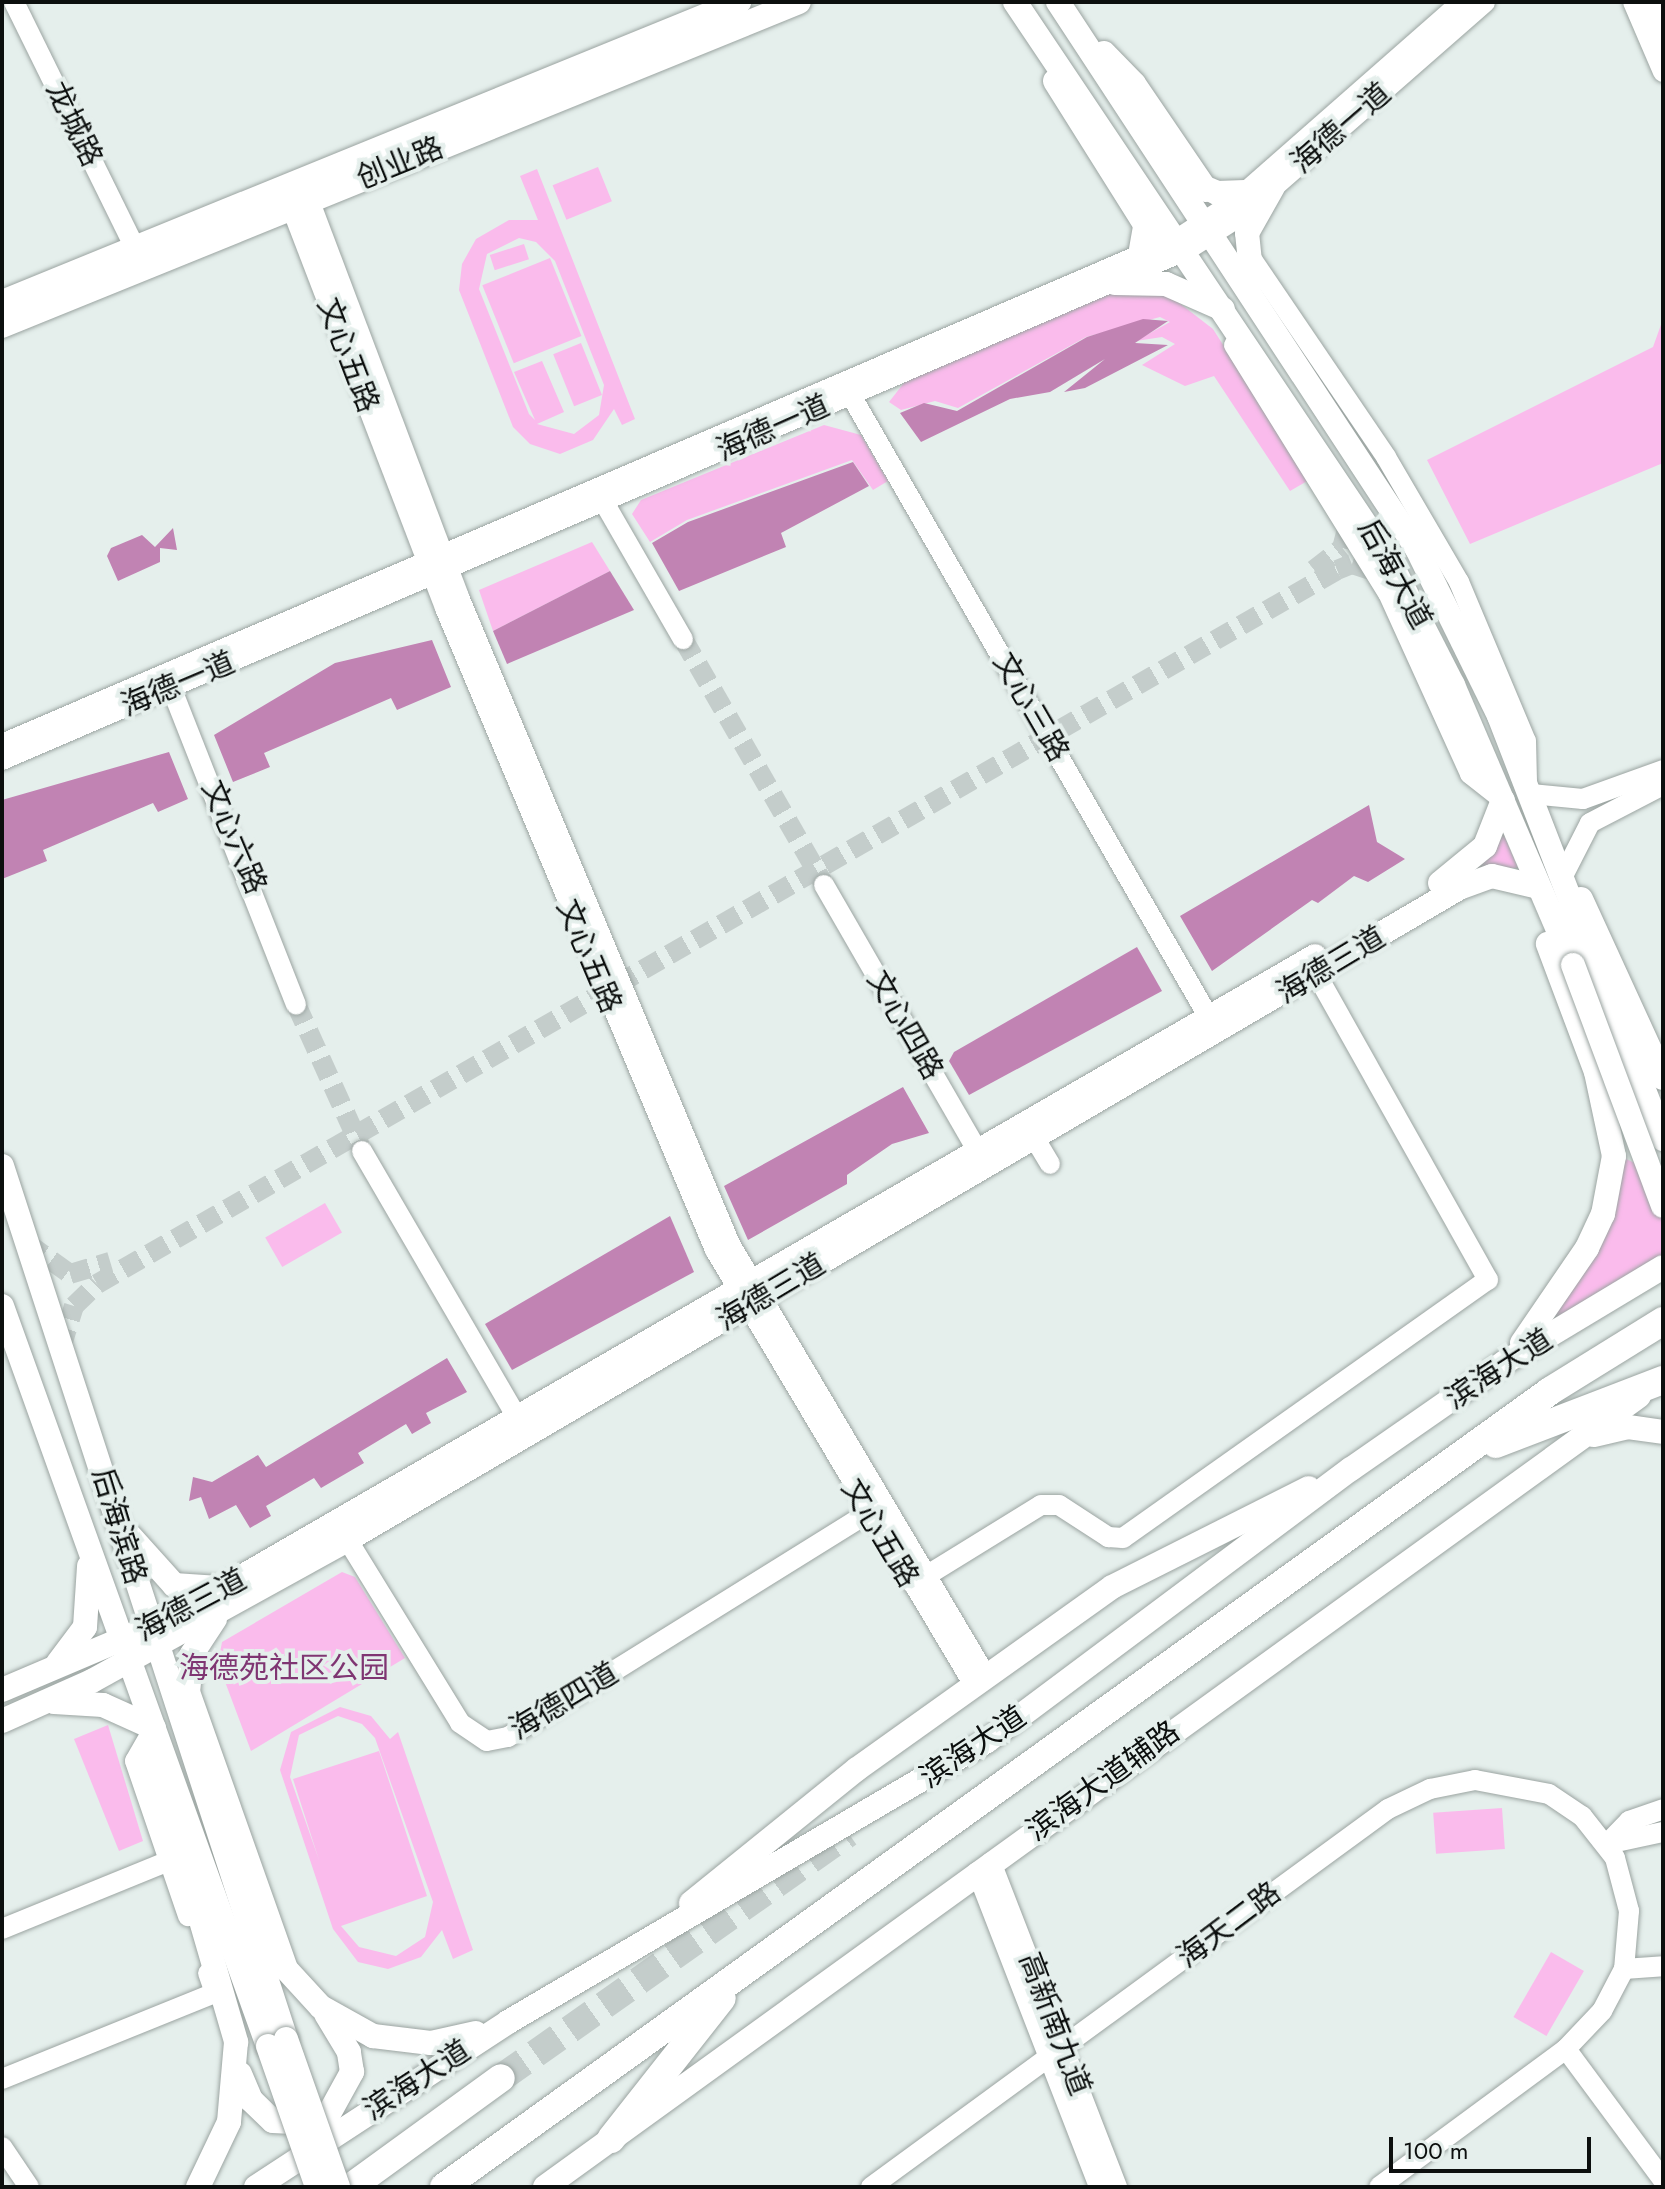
<!DOCTYPE html>
<meta charset="utf-8">
<style>
body{margin:0}
#map{position:relative;width:1665px;height:2189px;overflow:hidden;background:#e5efec;font-family:Jost,"Noto Sans SC",sans-serif}
div>[style]{position:absolute}
[style*='--x']{left:calc(var(--x)*1px);top:calc(var(--y)*1px);width:calc(var(--w)*1px);rotate:calc(var(--a)*1deg)}
.green>*{inset:0;background:#fabbec;transform-origin:0 0}
.water>*{inset:0;background:#c183b3}
.minor-tunnel>*{height:20px;margin-top:-10px;transform-origin:0;background:repeating-linear-gradient(90deg,#c4cdcb 0 20px,transparent 0 30px)}
.highway-tunnel>*{height:28px;margin-top:-14px;transform-origin:0;background:repeating-linear-gradient(90deg,#c4cdcb 0 28px,transparent 0 42px)}
.roads{filter:drop-shadow(0 0 2px #9ba4a1) drop-shadow(0 0 2px #9ba4a1)}
.minor>*{height:20px;margin:-10px;padding:0 10px;transform-origin:10px;border-radius:10px;background:#fff}
.major>*{height:24px;margin:-12px;padding:0 12px;transform-origin:12px;border-radius:12px;background:#fff}
.highway>*{height:28px;margin:-14px;padding:0 14px;transform-origin:14px;border-radius:14px;background:#fff}
.bridges{filter:drop-shadow(0 0 2px #9ba4a1) drop-shadow(0 0 2px #9ba4a1)}
.major-bridge>*{height:24px;margin:-12px;padding:0 12px;transform-origin:12px;border-radius:12px;background:#fff}
span{translate:-50% -50%;white-space:nowrap;text-align:center;line-height:1.15;-webkit-text-stroke:8px #e5efec;paint-order:stroke}
.street-label{font-size:30px;color:#0c0f0e}
.park-label{font-size:30px;color:#7f3572}
.frame{position:absolute;inset:0;border:4px solid #0c0f0e;pointer-events:none}
.scale{position:absolute;left:1389px;top:2137px;width:202px;height:36px;box-sizing:border-box;border:4px solid #0c0f0e;border-top:0;padding-left:10px;font-size:24px;line-height:28px;white-space:nowrap;color:#0c0f0e;-webkit-text-stroke:6px #e5efec;paint-order:stroke}
</style>
<div id="map">
<div class="green">
<i style="left:598px;top:167px;width:37px;height:49px;rotate:68deg"></i>
<i style="clip-path:polygon(evenodd,537px 169px,635px 419px,622px 425px,614px 409px,593px 440px,560px 454px,530px 444px,513px 427px,459px 290px,462px 264px,476px 239px,509px 220px,538px 220px,520px 176px,537px 169px,519px 238px,536px 242px,555px 261px,604px 385px,599px 415px,574px 434px,537px 424px,564px 412px,542px 361px,514px 372px,535px 420px,529px 414px,479px 289px,487px 254px,519px 238px)"></i>
<i style="left:524px;top:244px;width:16px;height:36px;rotate:72deg"></i>
<i style="left:550px;top:258px;width:84px;height:73px;rotate:68deg"></i>
<i style="clip-path:polygon(1156px 285px,1213px 329px,1309px 480px,1290px 491px,1214px 376px,1185px 386px,1142px 365px,1175px 344px,1162px 337px,1136px 341px,1170px 322px,1160px 317px,1086px 337px,958px 408px,935px 401px,901px 410px,889px 402px,907px 379px,1127px 287px)"></i>
<i style="clip-path:polygon(1663px 319px,1663px 463px,1470px 544px,1427px 460px,1653px 347px)"></i>
<i style="left:581px;top:343px;width:56px;height:30px;rotate:68deg"></i>
<i style="clip-path:polygon(824px 425px,861px 435px,888px 481px,873px 490px,852px 460px,687px 520px,650px 542px,632px 514px,641px 500px)"></i>
<i style="clip-path:polygon(592px 542px,610px 571px,493px 631px,479px 590px)"></i>
<i style="clip-path:polygon(1500px 826px,1518px 868px,1478px 868px,1492px 849px)"></i>
<i style="clip-path:polygon(1624px 1158px,1643px 1167px,1663px 1165px,1663px 1259px,1551px 1320px,1607px 1234px)"></i>
<i style="left:325px;top:1203px;width:34px;height:69px;rotate:60deg"></i>
<i style="clip-path:polygon(342px 1572px,355px 1577px,405px 1658px,251px 1751px,218px 1663px,222px 1642px)"></i>
<i style="clip-path:polygon(evenodd,340px 1707px,371px 1716px,390px 1739px,398px 1732px,473px 1950px,453px 1959px,442px 1930px,421px 1957px,388px 1969px,358px 1962px,333px 1929px,280px 1770px,291px 1732px,340px 1707px,338px 1716px,362px 1724px,375px 1738px,433px 1902px,425px 1937px,396px 1956px,359px 1947px,341px 1926px,427px 1896px,379px 1751px,293px 1779px,319px 1860px,290px 1777px,299px 1735px,338px 1716px)"></i>
<i style="clip-path:polygon(108px 1725px,143px 1841px,119px 1851px,74px 1739px)"></i>
<i style="left:1502px;top:1808px;width:41px;height:69px;rotate:86deg"></i>
<i style="left:1551px;top:1952px;width:38px;height:75px;rotate:30deg"></i>
</div>
<div class="water">
<i style="clip-path:polygon(1143px 319px,1168px 321px,1135px 343px,1168px 345px,1085px 388px,1064px 392px,1105px 359px,1050px 392px,1010px 399px,921px 442px,900px 413px,924px 403px,957px 411px,1087px 337px)"></i>
<i style="clip-path:polygon(853px 462px,869px 486px,781px 533px,786px 547px,679px 591px,652px 543px,688px 522px)"></i>
<i style="clip-path:polygon(173px 528px,177px 550px,160px 548px,160px 562px,118px 581px,107px 556px,111px 548px,142px 535px,155px 547px)"></i>
<i style="clip-path:polygon(610px 571px,634px 610px,507px 664px,493px 631px)"></i>
<i style="clip-path:polygon(432px 640px,451px 687px,397px 710px,391px 698px,264px 753px,270px 767px,233px 782px,214px 735px,335px 663px)"></i>
<i style="clip-path:polygon(169px 752px,188px 799px,158px 812px,153px 803px,43px 850px,47px 861px,2px 879px,2px 800px)"></i>
<i style="clip-path:polygon(1369px 805px,1377px 842px,1405px 859px,1368px 882px,1354px 876px,1318px 903px,1312px 900px,1212px 971px,1180px 916px)"></i>
<i style="clip-path:polygon(1137px 947px,1162px 991px,969px 1095px,949px 1061px,954px 1052px)"></i>
<i style="clip-path:polygon(903px 1087px,929px 1133px,892px 1144px,847px 1175px,847px 1184px,748px 1240px,724px 1186px)"></i>
<i style="clip-path:polygon(670px 1216px,694px 1272px,512px 1370px,485px 1324px)"></i>
<i style="clip-path:polygon(447px 1358px,467px 1392px,426px 1413px,431px 1423px,412px 1434px,406px 1424px,358px 1453px,364px 1463px,321px 1488px,314px 1478px,266px 1506px,271px 1516px,250px 1528px,236px 1505px,209px 1519px,201px 1497px,189px 1501px,193px 1477px,212px 1482px,258px 1455px,266px 1467px)"></i>
</div>
<div class="minor-tunnel">
<i style="--x:1314;--y:570;--w:36;--a:-38"></i>
<i style="--x:1342;--y:548;--w:24;--a:-75"></i>
<i style="--x:683;--y:639;--w:280;--a:60.1"></i>
<i style="--x:296;--y:1004;--w:156;--a:65.7"></i>
<i style="--x:27;--y:1243;--w:53;--a:35.8"></i>
<i style="--x:70;--y:1274;--w:42;--a:-16.7"></i>
<i style="--x:61;--y:1348;--w:44;--a:-72.8"></i>
<i style="--x:74;--y:1306;--w:32;--a:-44"></i>
<i style="--x:97;--y:1284;--w:1431;--a:-29.93"></i>
<i style="--x:1337;--y:570;--w:16;--a:-22"></i>
<i style="--x:1352;--y:564;--w:25;--a:18"></i>
</div>
<div class="highway-tunnel">
<i style="--x:501;--y:2078;--w:425;--a:-35.2"></i>
</div>
<div class="roads">
<div class="minor">
<i style="--x:14;--y:2;--w:272;--a:63.8"></i>
<i style="--x:1633;--y:2;--w:76;--a:66.8"></i>
<i style="--x:1649;--y:2;--w:35;--a:66"></i>
<i style="--x:305;--y:189;--w:436;--a:69.3"></i>
<i style="--x:459;--y:597;--w:701;--a:67.27"></i>
<i style="--x:730;--y:1244;--w:502;--a:59.35"></i>
<i style="--x:287;--y:196;--w:441;--a:69"></i>
<i style="--x:445;--y:608;--w:696;--a:67.19"></i>
<i style="--x:715;--y:1250;--w:506;--a:59.23"></i>
<i style="--x:1251;--y:258;--w:240;--a:55.8"></i>
<i style="--x:1386;--y:457;--w:145;--a:59.7"></i>
<i style="--x:1459;--y:582;--w:173;--a:67.2"></i>
<i style="--x:1526;--y:741;--w:41;--a:88.6"></i>
<i style="--x:1234;--y:345;--w:292;--a:58.2"></i>
<i style="--x:1388;--y:593;--w:199;--a:65.6"></i>
<i style="--x:1470;--y:774;--w:42;--a:38.2"></i>
<i style="--x:845;--y:385;--w:744;--a:60.09"></i>
<i style="--x:598;--y:492;--w:170;--a:60"></i>
<i style="--x:167;--y:677;--w:352;--a:68.5"></i>
<i style="--x:2;--y:744;--w:1281;--a:-23.26"></i>
<i style="--x:1179;--y:238;--w:66;--a:-33.2"></i>
<i style="--x:1234;--y:202;--w:303;--a:-41.3"></i>
<i style="--x:2;--y:760;--w:1290;--a:-23.29"></i>
<i style="--x:1187;--y:250;--w:65;--a:-32.5"></i>
<i style="--x:1242;--y:215;--w:323;--a:-41.2"></i>
<i style="--x:1531;--y:794;--w:52;--a:5.5"></i>
<i style="--x:1583;--y:799;--w:85;--a:-19.9"></i>
<i style="--x:1564;--y:874;--w:57;--a:-63"></i>
<i style="--x:1590;--y:823;--w:82;--a:-27.5"></i>
<i style="--x:824;--y:885;--w:320;--a:60"></i>
<i style="--x:1035;--y:1139;--w:29;--a:59"></i>
<i style="--x:362;--y:1151;--w:324;--a:59.8"></i>
<i style="--x:339;--y:1526;--w:231;--a:58.4"></i>
<i style="--x:460;--y:1723;--w:32;--a:34"></i>
<i style="--x:487;--y:1741;--w:21;--a:-11"></i>
<i style="--x:508;--y:1737;--w:424;--a:-31.9"></i>
<i style="--x:913;--y:1584;--w:150;--a:-31.7"></i>
<i style="--x:1041;--y:1505;--w:18;--a:0"></i>
<i style="--x:1059;--y:1505;--w:59;--a:33.1"></i>
<i style="--x:1108;--y:1537;--w:15;--a:4"></i>
<i style="--x:1123;--y:1538;--w:447;--a:-35.3"></i>
<i style="--x:1488;--y:1280;--w:351;--a:-119.3"></i>
<i style="--x:154;--y:1728;--w:38;--a:120"></i>
<i style="--x:135;--y:1761;--w:164;--a:71.1"></i>
<i style="--x:1607;--y:1844;--w:32;--a:-46"></i>
<i style="--x:1629;--y:1821;--w:36;--a:-19"></i>
<i style="--x:1607;--y:1844;--w:57;--a:-12.1"></i>
<i style="--x:991;--y:1862;--w:349;--a:68.8"></i>
<i style="--x:977;--y:1872;--w:338;--a:68.8"></i>
<i style="--x:2;--y:1929;--w:180;--a:-22.2"></i>
<i style="--x:1624;--y:1969;--w:39;--a:-4"></i>
<i style="--x:1566;--y:2049;--w:163;--a:53.5"></i>
<i style="--x:2;--y:2079;--w:230;--a:-22"></i>
<i style="--x:215;--y:1993;--w:21;--a:-109"></i>
<i style="--x:2;--y:2147;--w:48;--a:56"></i>
<i style="--x:871;--y:2187;--w:640;--a:-36.17"></i>
<i style="--x:1388;--y:1809;--w:47;--a:-25.5"></i>
<i style="--x:1430;--y:1789;--w:46;--a:-11.3"></i>
<i style="--x:1475;--y:1780;--w:75;--a:10.7"></i>
<i style="--x:1549;--y:1794;--w:40;--a:34"></i>
<i style="--x:1582;--y:1816;--w:53;--a:51.8"></i>
<i style="--x:1615;--y:1858;--w:55;--a:75.2"></i>
<i style="--x:1629;--y:1911;--w:58;--a:94.9"></i>
<i style="--x:1624;--y:1969;--w:47;--a:117.6"></i>
<i style="--x:1602;--y:2011;--w:52;--a:133.5"></i>
<i style="--x:1566;--y:2049;--w:232;--a:143.6"></i>
</div>
<div class="major">
<i style="--x:1015;--y:2;--w:670;--a:56.14"></i>
<i style="--x:1388;--y:558;--w:143;--a:62.9"></i>
<i style="--x:1453;--y:685;--w:305;--a:66.8"></i>
<i style="--x:1058;--y:2;--w:654;--a:56.72"></i>
<i style="--x:1417;--y:549;--w:186;--a:63.8"></i>
<i style="--x:1499;--y:716;--w:454;--a:68.8"></i>
<i style="--x:1104;--y:53;--w:43;--a:45.9"></i>
<i style="--x:1134;--y:84;--w:128;--a:55.8"></i>
<i style="--x:1055;--y:81;--w:175;--a:57.9"></i>
<i style="--x:1194;--y:183;--w:25;--a:23"></i>
<i style="--x:1217;--y:193;--w:28;--a:-2"></i>
<i style="--x:1140;--y:255;--w:40;--a:-80"></i>
<i style="--x:1252;--y:281;--w:48;--a:-95.9"></i>
<i style="--x:1247;--y:233;--w:53;--a:-60.5"></i>
<i style="--x:1115;--y:283;--w:51;--a:1.1"></i>
<i style="--x:1166;--y:284;--w:62;--a:23.7"></i>
<i style="--x:2;--y:302;--w:796;--a:-22.15"></i>
<i style="--x:2;--y:326;--w:860;--a:-22.12"></i>
<i style="--x:1440;--y:883;--w:58;--a:-39.4"></i>
<i style="--x:1485;--y:846;--w:49;--a:-68.6"></i>
<i style="--x:1581;--y:899;--w:197;--a:65.4"></i>
<i style="--x:2;--y:1166;--w:918;--a:71.98"></i>
<i style="--x:2;--y:1306;--w:786;--a:70.23"></i>
<i style="--x:1522;--y:1343;--w:115;--a:-55.6"></i>
<i style="--x:1587;--y:1248;--w:38;--a:-65"></i>
<i style="--x:1603;--y:1214;--w:59;--a:-79.3"></i>
<i style="--x:1614;--y:1156;--w:86;--a:-102.1"></i>
<i style="--x:1596;--y:1072;--w:137;--a:-110.6"></i>
<i style="--x:1594;--y:1435;--w:35;--a:-13"></i>
<i style="--x:1628;--y:1427;--w:35;--a:8"></i>
<i style="--x:131;--y:1537;--w:64;--a:48.1"></i>
<i style="--x:174;--y:1585;--w:45;--a:3.8"></i>
<i style="--x:215;--y:1619;--w:42;--a:123.3"></i>
<i style="--x:192;--y:1654;--w:38;--a:96"></i>
<i style="--x:188;--y:1692;--w:294;--a:70.5"></i>
<i style="--x:286;--y:1969;--w:52;--a:47.4"></i>
<i style="--x:321;--y:2007;--w:60;--a:29.1"></i>
<i style="--x:373;--y:2036;--w:58;--a:6.9"></i>
<i style="--x:431;--y:2043;--w:46;--a:-12.5"></i>
<i style="--x:58;--y:1663;--w:45;--a:-53.1"></i>
<i style="--x:85;--y:1627;--w:61;--a:-86.2"></i>
<i style="--x:2;--y:1690;--w:179;--a:-23"></i>
<i style="--x:167;--y:1620;--w:1326;--a:-30.04"></i>
<i style="--x:54;--y:1702;--w:49;--a:3.5"></i>
<i style="--x:103;--y:1705;--w:56;--a:24.3"></i>
<i style="--x:2;--y:1721;--w:98;--a:-24"></i>
<i style="--x:92;--y:1681;--w:291;--a:-28.9"></i>
<i style="--x:347;--y:1540;--w:1289;--a:-30.38"></i>
<i style="--x:1459;--y:888;--w:35;--a:-20"></i>
<i style="--x:1492;--y:876;--w:47;--a:13.4"></i>
<i style="--x:154;--y:1759;--w:295;--a:73.8"></i>
<i style="--x:236;--y:2042;--w:80;--a:95"></i>
<i style="--x:229;--y:2122;--w:72;--a:115.5"></i>
<i style="--x:691;--y:1903;--w:213;--a:-38.9"></i>
<i style="--x:857;--y:1769;--w:313;--a:-35.5"></i>
<i style="--x:1112;--y:1587;--w:220;--a:-26.7"></i>
<i style="--x:240;--y:2074;--w:28;--a:67"></i>
<i style="--x:251;--y:2100;--w:30;--a:44"></i>
<i style="--x:273;--y:2121;--w:33;--a:3"></i>
<i style="--x:306;--y:2123;--w:26;--a:-25"></i>
<i style="--x:330;--y:2112;--w:46;--a:-61.2"></i>
<i style="--x:352;--y:2072;--w:20;--a:-99"></i>
<i style="--x:349;--y:2052;--w:44;--a:-121.2"></i>
<i style="--x:256;--y:2187;--w:301;--a:-33.2"></i>
<i style="--x:508;--y:2022;--w:555;--a:-30.4"></i>
<i style="--x:987;--y:1741;--w:454;--a:-36.8"></i>
<i style="--x:1351;--y:1469;--w:188;--a:-34.8"></i>
<i style="--x:1505;--y:1362;--w:184;--a:-31"></i>
<i style="--x:545;--y:2187;--w:1350;--a:-35.87"></i>
</div>
<div class="highway">
<i style="--x:1496;--y:1444;--w:179;--a:-21"></i>
<i style="--x:611;--y:2139;--w:179;--a:-51.8"></i>
<i style="--x:351;--y:2187;--w:185;--a:-36"></i>
<i style="--x:444;--y:2187;--w:1363;--a:-35.74"></i>
<i style="--x:1550;--y:1391;--w:133;--a:-31.8"></i>
</div>
</div>
<div class="bridges">
<div class="major-bridge">
<i style="--x:1573;--y:965;--w:257;--a:69.5"></i>
<i style="--x:286;--y:2039;--w:157;--a:70.6"></i>
<i style="--x:268;--y:2046;--w:149;--a:70.8"></i>
</div>
</div>
<div class="street-label">
<span style="left:74px;top:124px;rotate:64deg">龙城路</span>
<span style="left:1341px;top:128px;rotate:-41deg">海德一道</span>
<span style="left:400px;top:163px;rotate:-22deg">创业路</span>
<span style="left:348px;top:355px;rotate:69deg">文心五路</span>
<span style="left:773px;top:428px;rotate:-24deg">海德一道</span>
<span style="left:1395px;top:574px;rotate:61deg">后海大道</span>
<span style="left:178px;top:684px;rotate:-23deg">海德一道</span>
<span style="left:1031px;top:707px;rotate:60deg">文心三路</span>
<span style="left:234px;top:837px;rotate:67deg">文心六路</span>
<span style="left:589px;top:956px;rotate:67deg">文心五路</span>
<span style="left:1331px;top:965px;rotate:-31deg">海德三道</span>
<span style="left:905px;top:1025px;rotate:60deg">文心四路</span>
<span style="left:771px;top:1292px;rotate:-31deg">海德三道</span>
<span style="left:1499px;top:1369px;rotate:-33deg">滨海大道</span>
<span style="left:119px;top:1526px;rotate:73deg">后海滨路</span>
<span style="left:880px;top:1533px;rotate:59deg">文心五路</span>
<span style="left:191px;top:1605px;rotate:-28deg">海德三道</span>
<span style="left:564px;top:1701px;rotate:-31deg">海德四道</span>
<span style="left:973px;top:1747px;rotate:-34deg">滨海大道</span>
<span style="left:1103px;top:1781px;rotate:-36deg">滨海大道辅路</span>
<span style="left:1229px;top:1925px;rotate:-37deg">海天二路</span>
<span style="left:1055px;top:2024px;rotate:69deg">高新南九道</span>
<span style="left:417px;top:2080px;rotate:-33deg">滨海大道</span>
</div>
<div class="park-label">
<span style="left:284px;top:1668px">海德苑社区公园</span>
</div>
<div class="frame"></div>
<div class="scale">100 m</div>
</div>
